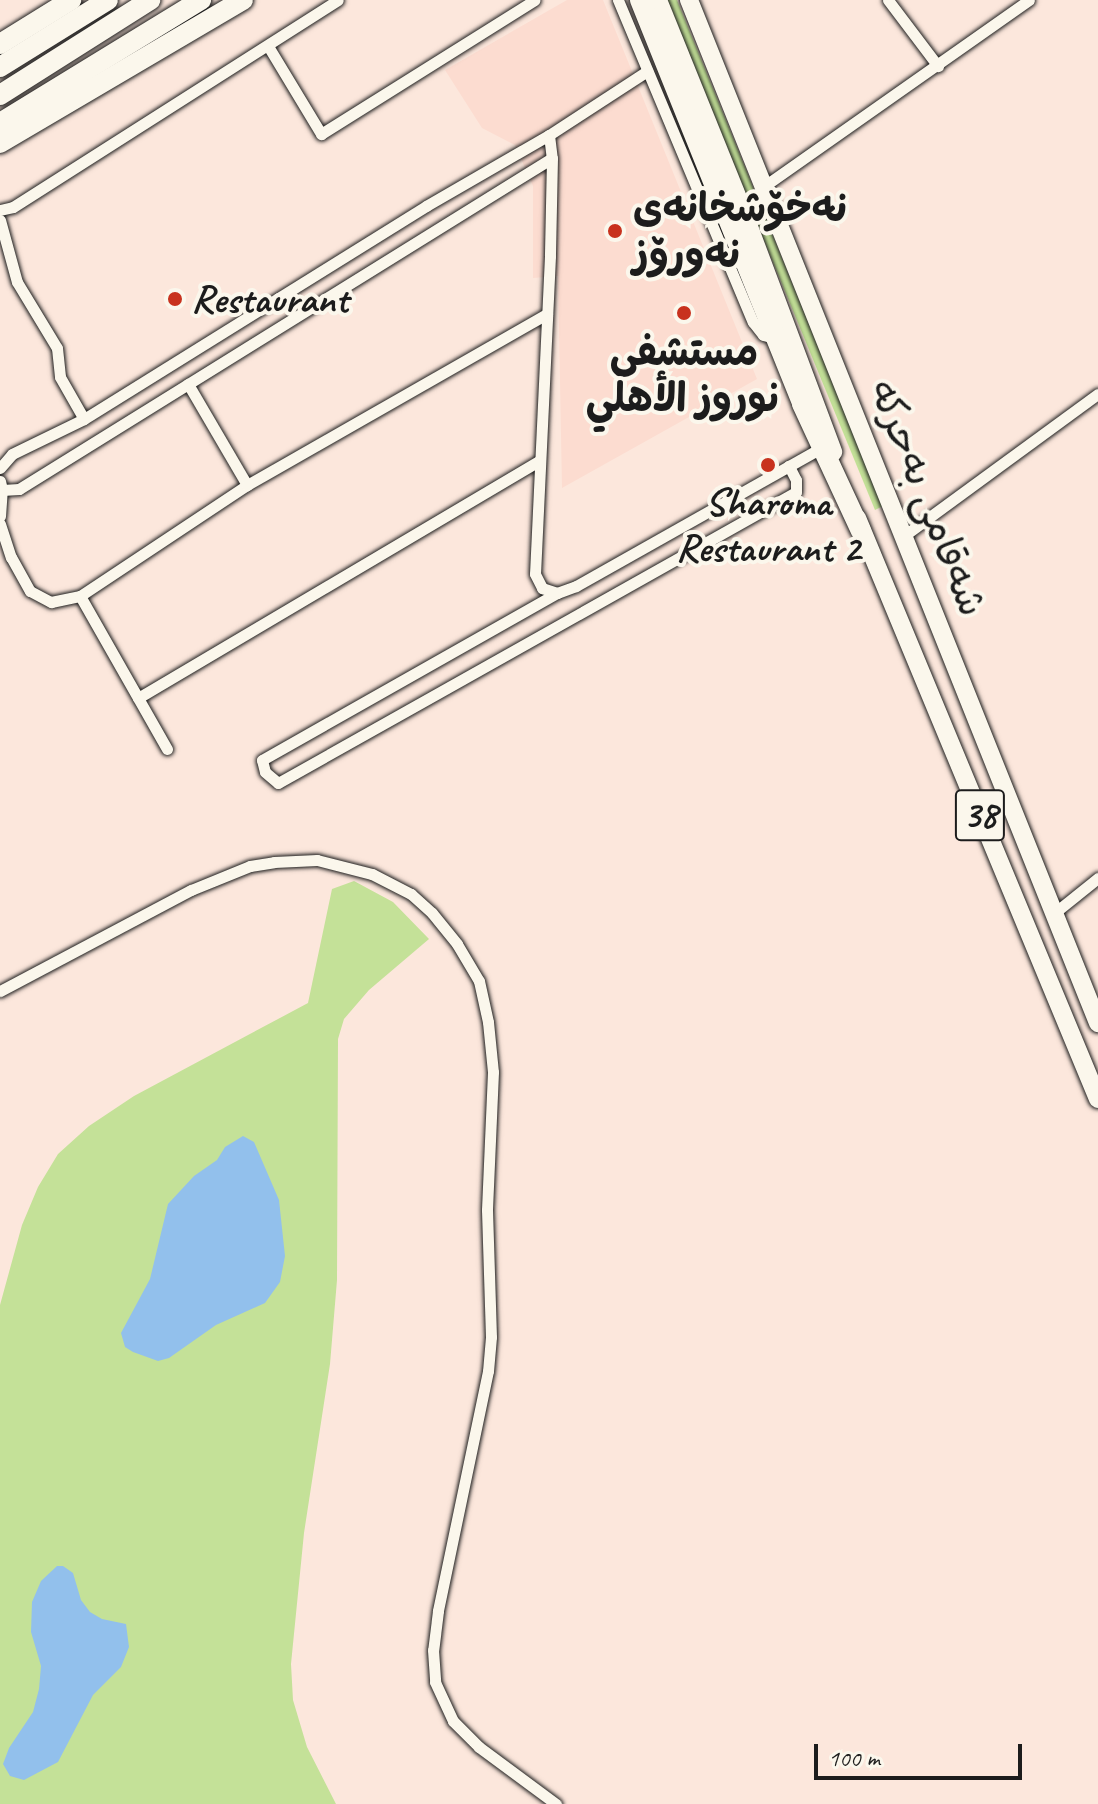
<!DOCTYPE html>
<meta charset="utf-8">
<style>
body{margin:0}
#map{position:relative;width:1098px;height:1804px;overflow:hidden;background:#fce7dc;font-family:Caveat,"Playpen Sans Arabic",sans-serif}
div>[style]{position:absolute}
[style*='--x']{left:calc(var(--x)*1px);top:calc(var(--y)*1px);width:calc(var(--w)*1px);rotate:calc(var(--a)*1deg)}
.built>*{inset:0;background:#fcdcd0}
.green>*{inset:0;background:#c4e198}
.water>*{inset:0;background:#92c0ec}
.roads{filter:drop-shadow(0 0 2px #1c1c1c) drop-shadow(0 0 2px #1c1c1c)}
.minor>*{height:11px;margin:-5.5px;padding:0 5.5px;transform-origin:5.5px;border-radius:5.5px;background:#fbf7ec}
.primary>*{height:18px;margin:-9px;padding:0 9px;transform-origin:9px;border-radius:9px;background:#fbf7ec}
.trunk>*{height:20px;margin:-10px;padding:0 10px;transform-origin:10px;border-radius:10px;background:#fbf7ec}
.dots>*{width:22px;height:22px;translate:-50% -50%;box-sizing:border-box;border:4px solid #fbf7ec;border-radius:50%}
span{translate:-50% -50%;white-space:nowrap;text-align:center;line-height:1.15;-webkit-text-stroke:8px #fbf7ec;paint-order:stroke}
.shield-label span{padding:2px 6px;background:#fbf7ec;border:2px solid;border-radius:6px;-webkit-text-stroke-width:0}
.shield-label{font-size:38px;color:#1c1c1c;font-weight:700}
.poi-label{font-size:40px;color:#1c1c1c;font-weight:700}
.left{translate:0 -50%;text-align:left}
.street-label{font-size:40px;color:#1c1c1c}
.scale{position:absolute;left:814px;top:1744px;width:208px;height:36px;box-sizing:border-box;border:4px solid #1c1c1c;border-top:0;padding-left:10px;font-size:24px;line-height:28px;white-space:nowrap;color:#1c1c1c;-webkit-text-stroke:6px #fbf7ec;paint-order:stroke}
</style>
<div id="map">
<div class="built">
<i style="clip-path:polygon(567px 0,603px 0,757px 379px,562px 488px,558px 276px,533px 278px,533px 186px,515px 145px,482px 128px,445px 70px)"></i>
</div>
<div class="green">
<i style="clip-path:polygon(665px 0,677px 0,883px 506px,875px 510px)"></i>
<i style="clip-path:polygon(354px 881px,393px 902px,429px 939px,369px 990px,344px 1019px,338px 1039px,337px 1280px,330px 1364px,304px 1533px,291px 1664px,293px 1700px,307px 1747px,336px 1804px,0 1804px,0 1305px,22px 1225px,38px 1187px,58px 1154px,89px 1126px,134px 1096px,308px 1003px,332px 889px)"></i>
</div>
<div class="water">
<i style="clip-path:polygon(243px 1136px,254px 1142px,279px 1200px,285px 1256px,280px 1282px,265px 1303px,216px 1325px,169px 1358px,158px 1361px,133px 1352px,125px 1347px,121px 1333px,150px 1279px,168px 1204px,194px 1176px,217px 1160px,225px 1147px)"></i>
<i style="clip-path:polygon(57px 1566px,63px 1566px,73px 1573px,81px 1600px,90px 1612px,102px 1619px,126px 1624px,129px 1647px,121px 1667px,93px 1695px,58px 1762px,24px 1780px,10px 1776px,3px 1764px,9px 1748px,33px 1712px,39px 1689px,41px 1666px,31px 1632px,32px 1602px,41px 1581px)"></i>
</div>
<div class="roads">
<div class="minor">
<i style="--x:618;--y:0;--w:349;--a:67.3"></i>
<i style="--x:753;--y:322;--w:16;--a:52"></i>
<i style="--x:763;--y:335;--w:12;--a:14"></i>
<i style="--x:888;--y:0;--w:83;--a:52.9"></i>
<i style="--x:268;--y:46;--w:103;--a:58.9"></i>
<i style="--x:321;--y:134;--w:252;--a:-32.1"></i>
<i style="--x:549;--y:135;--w:23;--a:83"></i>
<i style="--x:552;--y:158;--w:98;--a:91.2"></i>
<i style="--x:550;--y:256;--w:318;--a:92.7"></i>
<i style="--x:535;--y:574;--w:16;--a:63"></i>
<i style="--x:542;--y:588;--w:16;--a:18"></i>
<i style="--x:557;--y:593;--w:20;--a:-20"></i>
<i style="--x:576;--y:586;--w:281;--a:-29.4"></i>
<i style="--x:763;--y:187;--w:325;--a:-35.1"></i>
<i style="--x:0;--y:210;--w:13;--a:-13"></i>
<i style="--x:13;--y:207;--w:385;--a:-32.5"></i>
<i style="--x:0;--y:220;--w:64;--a:74.7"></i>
<i style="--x:17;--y:282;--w:77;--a:58.8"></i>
<i style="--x:57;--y:348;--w:29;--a:84"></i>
<i style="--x:60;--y:377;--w:48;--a:60.3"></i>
<i style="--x:188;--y:384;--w:117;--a:59.7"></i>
<i style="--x:0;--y:468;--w:18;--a:-49"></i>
<i style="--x:12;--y:454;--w:80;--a:-25.9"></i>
<i style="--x:84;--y:419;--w:403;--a:-31.9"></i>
<i style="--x:426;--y:206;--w:142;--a:-30"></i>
<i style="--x:549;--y:135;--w:117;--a:-33.1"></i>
<i style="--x:0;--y:481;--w:9;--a:77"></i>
<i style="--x:2;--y:490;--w:17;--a:-3"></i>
<i style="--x:19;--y:489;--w:627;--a:-31.84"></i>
<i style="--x:0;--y:516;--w:26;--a:-86"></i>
<i style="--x:0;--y:524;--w:35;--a:72"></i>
<i style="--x:11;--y:557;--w:39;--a:61"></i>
<i style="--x:30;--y:591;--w:24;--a:28"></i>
<i style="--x:51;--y:602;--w:30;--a:-12"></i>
<i style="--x:905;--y:535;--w:239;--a:-36.2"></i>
<i style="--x:557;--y:593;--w:339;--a:150.5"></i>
<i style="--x:262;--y:760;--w:12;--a:76"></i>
<i style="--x:265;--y:772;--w:17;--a:40"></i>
<i style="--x:278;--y:783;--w:594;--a:-29.33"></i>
<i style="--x:796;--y:492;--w:12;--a:-90"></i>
<i style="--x:796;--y:480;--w:16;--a:-117"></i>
<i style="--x:138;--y:698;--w:467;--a:-30.6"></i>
<i style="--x:167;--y:749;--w:176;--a:-119.6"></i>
<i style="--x:80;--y:596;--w:201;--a:-33.6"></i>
<i style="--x:247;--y:485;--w:345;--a:-29.7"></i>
<i style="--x:1053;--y:914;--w:58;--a:-38.7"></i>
<i style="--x:0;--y:991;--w:216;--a:-27.9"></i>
<i style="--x:191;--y:890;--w:64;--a:-22.1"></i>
<i style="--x:250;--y:866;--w:24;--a:-9"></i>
<i style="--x:274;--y:862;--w:43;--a:-2.7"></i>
<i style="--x:317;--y:860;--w:57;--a:14.3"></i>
<i style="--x:372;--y:874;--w:44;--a:27.1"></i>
<i style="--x:411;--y:894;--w:28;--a:42"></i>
<i style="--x:432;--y:913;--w:40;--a:51"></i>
<i style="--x:457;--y:944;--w:43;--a:59.3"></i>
<i style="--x:479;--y:981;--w:42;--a:77.6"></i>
<i style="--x:488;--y:1022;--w:50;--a:84.3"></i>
<i style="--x:493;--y:1072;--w:138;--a:92.5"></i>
<i style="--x:487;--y:1210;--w:127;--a:88.2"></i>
<i style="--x:491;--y:1337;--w:34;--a:95"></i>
<i style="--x:488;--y:1371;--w:245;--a:101.8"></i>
<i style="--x:438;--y:1611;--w:39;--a:97"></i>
<i style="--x:433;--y:1650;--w:32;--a:86"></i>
<i style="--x:435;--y:1682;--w:43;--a:65.2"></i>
<i style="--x:453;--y:1721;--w:37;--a:45"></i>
<i style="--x:479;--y:1747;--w:96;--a:36.5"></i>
</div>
<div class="primary">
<i style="--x:658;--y:0;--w:216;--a:68"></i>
<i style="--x:739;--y:200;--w:269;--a:69.5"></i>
<i style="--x:689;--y:0;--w:1102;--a:68.21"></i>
<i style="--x:857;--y:518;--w:629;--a:67.47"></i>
</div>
<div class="trunk">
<i style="--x:640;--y:0;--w:435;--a:68.1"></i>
<i style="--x:802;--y:404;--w:140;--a:65.1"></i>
<i style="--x:0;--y:44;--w:84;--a:-31.8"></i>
<i style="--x:0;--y:67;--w:127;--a:-31.8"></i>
<i style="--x:0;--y:95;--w:178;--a:-32.3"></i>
<i style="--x:0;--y:123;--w:236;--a:-31.5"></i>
<i style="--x:0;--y:143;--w:282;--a:-30.5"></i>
</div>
</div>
<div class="dots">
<i style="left:615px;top:231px;background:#c8321e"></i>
<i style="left:175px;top:299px;background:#c8321e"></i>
<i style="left:684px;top:313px;background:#c8321e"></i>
<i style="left:768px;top:465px;background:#c8321e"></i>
</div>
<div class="shield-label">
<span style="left:980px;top:815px">38</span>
</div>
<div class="poi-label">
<span class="left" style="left:633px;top:231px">نەخۆشخانەی<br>نەورۆز</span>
<span class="left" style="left:191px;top:299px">Restaurant</span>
<span style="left:684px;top:375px">مستشفى<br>نوروز الأهلي</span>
<span style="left:768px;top:525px">Sharoma<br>Restaurant 2</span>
</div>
<div class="street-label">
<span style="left:928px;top:498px;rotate:68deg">شەقامی بەحرکە</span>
</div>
<div class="scale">100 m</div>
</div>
